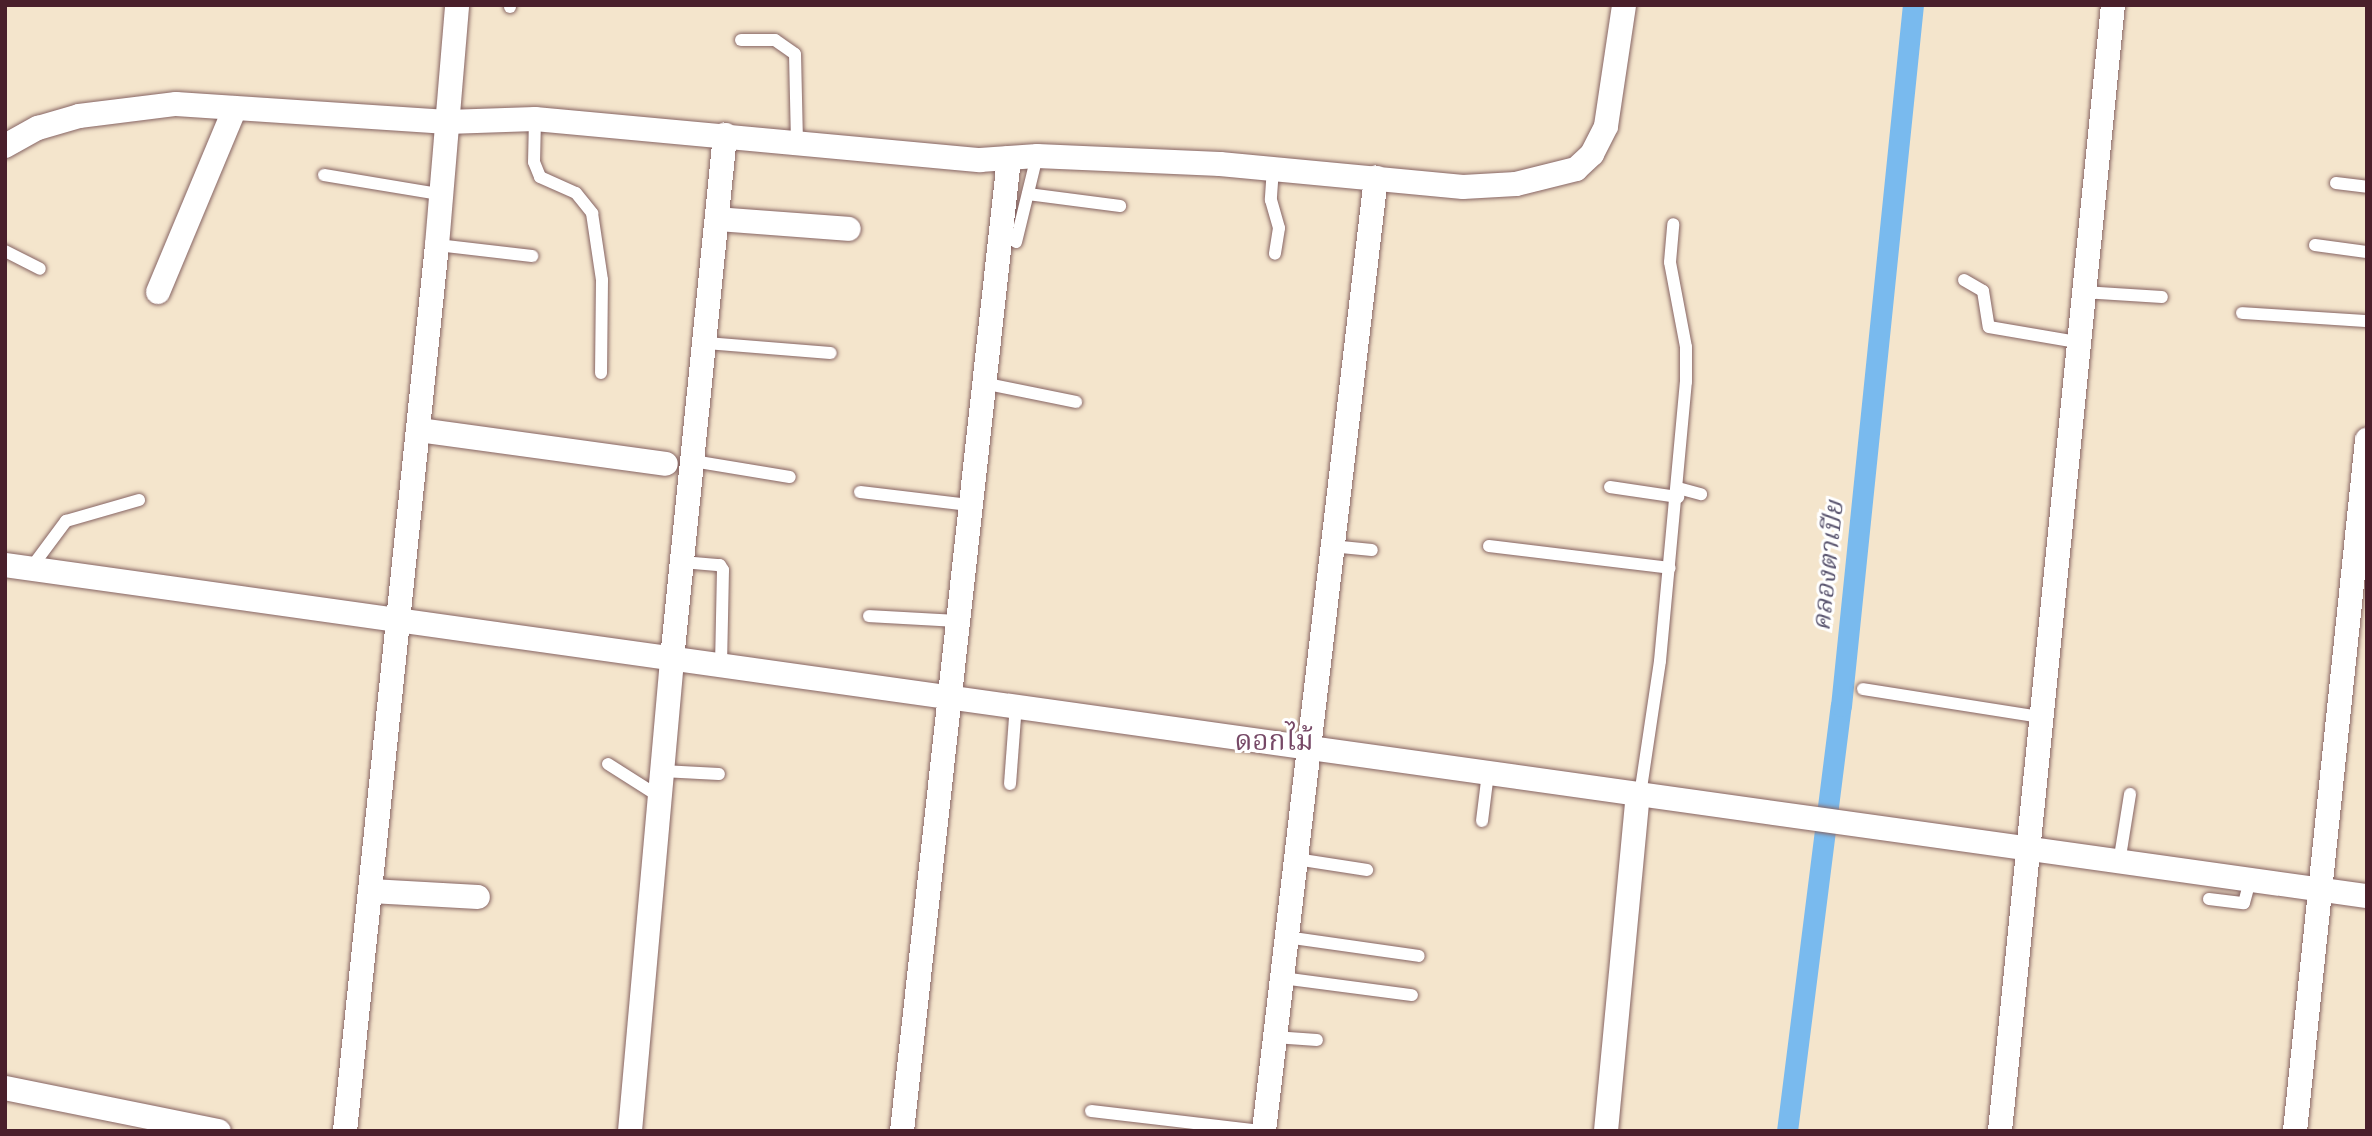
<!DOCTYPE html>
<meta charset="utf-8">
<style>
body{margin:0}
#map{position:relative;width:2372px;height:1136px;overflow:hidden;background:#f4e5cc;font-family:Alegreya,"Noto Serif Thai",serif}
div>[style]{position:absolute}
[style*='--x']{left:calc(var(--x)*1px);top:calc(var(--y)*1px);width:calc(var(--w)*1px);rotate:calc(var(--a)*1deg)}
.canal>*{height:21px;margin:-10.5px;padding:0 10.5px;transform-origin:10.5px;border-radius:10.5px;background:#79baee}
.roads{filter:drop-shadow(0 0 2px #866463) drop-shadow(0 0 2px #866463)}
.service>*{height:12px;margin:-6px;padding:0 6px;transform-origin:6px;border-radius:6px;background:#fff}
.minor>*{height:24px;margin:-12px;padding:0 12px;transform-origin:12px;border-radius:12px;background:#fff}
span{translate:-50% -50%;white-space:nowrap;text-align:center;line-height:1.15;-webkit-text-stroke:6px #fff;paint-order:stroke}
.water-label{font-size:26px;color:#5a556f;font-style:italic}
.quarter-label{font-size:28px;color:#764866}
.frame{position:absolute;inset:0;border:7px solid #4a1f2b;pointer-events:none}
</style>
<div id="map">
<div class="canal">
<i style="--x:1787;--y:1131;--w:428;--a:-82.8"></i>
<i style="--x:1841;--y:706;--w:705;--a:-84.14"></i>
</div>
<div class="roads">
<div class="service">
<i style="--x:510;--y:5;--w:2;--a:90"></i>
<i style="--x:741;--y:40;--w:34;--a:0"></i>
<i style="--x:775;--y:40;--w:24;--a:35"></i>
<i style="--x:795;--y:54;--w:87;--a:88.7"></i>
<i style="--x:535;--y:119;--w:43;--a:91.3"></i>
<i style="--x:534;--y:162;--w:16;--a:68"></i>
<i style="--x:540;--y:177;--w:39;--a:24"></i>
<i style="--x:576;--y:193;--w:26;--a:51"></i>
<i style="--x:592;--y:213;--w:68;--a:81.5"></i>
<i style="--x:602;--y:280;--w:93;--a:90.6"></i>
<i style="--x:1273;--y:168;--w:32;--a:94"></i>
<i style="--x:1271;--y:200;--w:29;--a:74"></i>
<i style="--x:1279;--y:228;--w:26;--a:99"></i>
<i style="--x:324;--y:175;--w:117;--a:9.4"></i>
<i style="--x:2336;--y:183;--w:31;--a:7"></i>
<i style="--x:1028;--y:194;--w:93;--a:7.4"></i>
<i style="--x:1016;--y:242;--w:89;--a:-76.3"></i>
<i style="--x:437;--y:245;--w:96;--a:6.6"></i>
<i style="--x:2315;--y:245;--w:52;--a:7.7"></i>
<i style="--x:5;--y:251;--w:39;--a:27"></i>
<i style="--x:1964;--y:280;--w:22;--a:30"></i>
<i style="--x:1983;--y:291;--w:36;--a:81"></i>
<i style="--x:1989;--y:327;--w:89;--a:9.7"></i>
<i style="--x:2083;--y:292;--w:79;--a:3.6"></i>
<i style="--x:2242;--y:313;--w:125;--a:3.7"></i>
<i style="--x:706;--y:343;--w:125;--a:4.6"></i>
<i style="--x:983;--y:383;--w:95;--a:11.5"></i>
<i style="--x:693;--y:461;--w:98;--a:9.4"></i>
<i style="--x:1610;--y:487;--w:69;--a:8.4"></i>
<i style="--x:1678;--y:488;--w:24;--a:15"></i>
<i style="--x:860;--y:492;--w:110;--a:6.8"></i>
<i style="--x:1331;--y:546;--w:41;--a:5.6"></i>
<i style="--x:1489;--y:546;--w:182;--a:6.9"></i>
<i style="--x:682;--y:562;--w:38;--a:5"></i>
<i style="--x:720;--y:565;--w:6;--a:59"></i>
<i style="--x:723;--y:570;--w:94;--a:91.2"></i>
<i style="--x:31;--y:568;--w:59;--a:-53.3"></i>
<i style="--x:66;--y:521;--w:76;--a:-16"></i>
<i style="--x:869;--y:616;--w:87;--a:3.3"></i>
<i style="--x:1863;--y:689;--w:179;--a:9"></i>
<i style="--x:608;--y:764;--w:62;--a:32.4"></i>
<i style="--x:662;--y:771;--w:57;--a:3"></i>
<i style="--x:1010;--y:784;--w:79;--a:-85.7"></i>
<i style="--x:1640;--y:795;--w:135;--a:-81.5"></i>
<i style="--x:1660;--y:661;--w:280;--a:-84.7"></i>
<i style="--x:1686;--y:382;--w:35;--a:-90"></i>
<i style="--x:1686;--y:347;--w:86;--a:-100.7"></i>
<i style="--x:1670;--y:262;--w:38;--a:-85"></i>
<i style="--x:1482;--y:821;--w:48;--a:-82.9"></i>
<i style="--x:1296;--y:859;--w:72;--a:8.8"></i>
<i style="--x:2119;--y:863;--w:70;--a:-80.9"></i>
<i style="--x:2209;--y:899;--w:35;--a:7"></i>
<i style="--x:2244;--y:903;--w:23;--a:-75"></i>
<i style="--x:1286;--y:937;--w:134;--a:8.1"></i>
<i style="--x:1282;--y:978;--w:131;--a:7.5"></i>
<i style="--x:1274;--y:1037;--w:43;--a:4"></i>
<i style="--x:1091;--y:1111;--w:171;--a:6.7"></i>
</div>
<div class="minor">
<i style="--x:5;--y:146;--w:38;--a:-29"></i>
<i style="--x:38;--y:128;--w:43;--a:-16.3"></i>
<i style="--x:79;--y:116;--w:98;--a:-7.1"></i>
<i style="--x:176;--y:104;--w:272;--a:3.8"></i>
<i style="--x:447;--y:122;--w:88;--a:-2"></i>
<i style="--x:535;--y:119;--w:447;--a:5.3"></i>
<i style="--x:980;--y:160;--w:57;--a:-4"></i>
<i style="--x:1037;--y:156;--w:183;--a:2.5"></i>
<i style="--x:1220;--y:164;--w:244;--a:5.4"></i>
<i style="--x:1463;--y:187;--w:53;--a:-3.2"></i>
<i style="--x:1516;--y:184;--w:62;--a:-14"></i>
<i style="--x:1576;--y:169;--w:22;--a:-43"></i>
<i style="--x:1592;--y:154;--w:31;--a:-63"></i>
<i style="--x:1606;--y:126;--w:122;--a:-81.5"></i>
<i style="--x:717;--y:219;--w:132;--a:4.3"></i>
<i style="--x:158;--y:292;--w:199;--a:-67.3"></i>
<i style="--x:419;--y:430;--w:249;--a:7.8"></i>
<i style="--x:5;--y:565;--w:2385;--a:7.98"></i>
<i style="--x:371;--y:891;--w:107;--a:3.2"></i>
<i style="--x:5;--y:1088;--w:218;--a:11.4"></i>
<i style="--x:345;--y:1131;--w:891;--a:-84.07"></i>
<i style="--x:437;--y:245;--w:241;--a:-85.2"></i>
<i style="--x:630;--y:1131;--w:474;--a:-84.9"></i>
<i style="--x:672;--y:659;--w:527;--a:-84.22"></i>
<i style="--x:902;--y:1131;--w:979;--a:-83.72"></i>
<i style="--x:1264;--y:1131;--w:960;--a:-83.3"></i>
<i style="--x:1606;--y:1131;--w:338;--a:-84.6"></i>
<i style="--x:2000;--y:1131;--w:1132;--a:-84.27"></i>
<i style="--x:2295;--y:1131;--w:695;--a:-84.05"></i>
</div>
</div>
<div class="water-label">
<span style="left:1828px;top:566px;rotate:-84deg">คลองตาเปีย</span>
</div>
<div class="quarter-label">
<span style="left:1274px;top:741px">ดอกไม้</span>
</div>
<div class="frame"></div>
</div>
